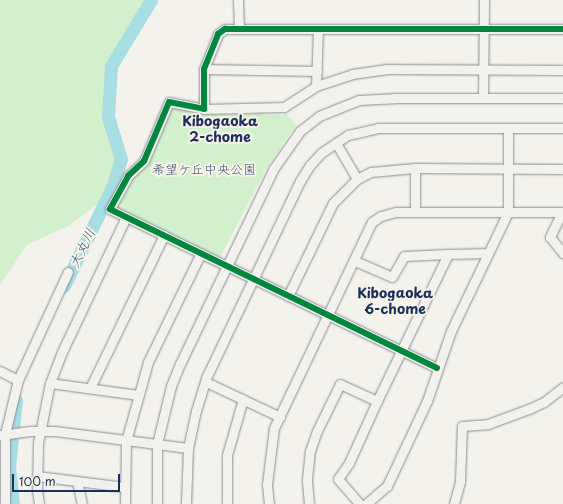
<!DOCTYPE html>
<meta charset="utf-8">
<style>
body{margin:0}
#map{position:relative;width:563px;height:504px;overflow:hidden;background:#f4f2ec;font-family:"Playpen Sans","Klee One",sans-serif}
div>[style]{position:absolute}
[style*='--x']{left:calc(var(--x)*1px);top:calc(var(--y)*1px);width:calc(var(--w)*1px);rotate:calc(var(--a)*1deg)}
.green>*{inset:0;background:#d2f0cc}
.river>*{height:13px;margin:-6.5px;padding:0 6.5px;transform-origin:6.5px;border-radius:6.5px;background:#a6dee4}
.roads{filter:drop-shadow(0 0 1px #898c92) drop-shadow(0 0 1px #898c92)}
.minor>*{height:9px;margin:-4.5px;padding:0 4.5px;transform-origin:4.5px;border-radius:4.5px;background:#f2f1ed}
.cycleway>*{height:6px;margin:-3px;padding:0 3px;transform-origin:3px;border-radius:3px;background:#00873e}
span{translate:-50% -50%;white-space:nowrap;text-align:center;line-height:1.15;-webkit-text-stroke:4px #f7f3e8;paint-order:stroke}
.park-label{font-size:13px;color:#3a556f}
.neighbourhood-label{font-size:14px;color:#1b2f5e;font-weight:700}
.water-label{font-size:14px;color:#36587e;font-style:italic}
.scale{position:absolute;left:12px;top:474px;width:108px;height:18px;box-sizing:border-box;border:2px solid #1b2f5e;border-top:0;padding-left:5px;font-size:12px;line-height:14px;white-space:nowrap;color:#1b2f5e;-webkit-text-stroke:3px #f7f3e8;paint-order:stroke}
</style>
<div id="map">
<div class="green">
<i style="clip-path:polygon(0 0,146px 0,119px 59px,112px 92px,122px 185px,70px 225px,27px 245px,0 285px)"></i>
<i style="clip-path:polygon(174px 107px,213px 113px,281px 115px,286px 113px,296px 125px,266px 169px,220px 258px,116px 209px,130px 178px,170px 109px)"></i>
</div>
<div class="river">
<i style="--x:64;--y:286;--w:112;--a:-64.1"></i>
<i style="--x:113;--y:185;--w:27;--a:-73"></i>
<i style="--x:121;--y:159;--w:44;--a:-107.2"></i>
<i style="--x:108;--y:117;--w:51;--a:-86.6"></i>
<i style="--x:111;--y:66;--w:77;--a:-58.8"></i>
<i style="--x:13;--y:504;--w:37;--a:-96"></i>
<i style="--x:9;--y:467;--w:67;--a:-84"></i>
</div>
<div class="roads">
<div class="minor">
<i style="--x:238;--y:0;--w:29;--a:88"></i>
<i style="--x:204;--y:69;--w:113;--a:1"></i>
<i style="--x:316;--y:86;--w:57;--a:-88"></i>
<i style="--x:483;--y:98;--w:98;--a:-89.4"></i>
<i style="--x:204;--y:109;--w:80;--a:-1.4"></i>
<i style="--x:284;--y:107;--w:38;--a:-33"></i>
<i style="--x:316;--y:86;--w:38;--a:-18"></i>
<i style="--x:352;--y:74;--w:34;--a:-8"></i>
<i style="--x:386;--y:69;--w:177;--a:0.3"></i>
<i style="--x:336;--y:143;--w:42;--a:59.7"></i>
<i style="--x:415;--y:210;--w:42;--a:-90"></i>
<i style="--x:562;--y:212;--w:28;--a:116"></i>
<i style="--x:550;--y:237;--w:21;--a:51"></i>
<i style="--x:355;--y:261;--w:40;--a:23.4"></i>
<i style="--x:392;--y:277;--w:24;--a:-60"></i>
<i style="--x:404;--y:256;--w:44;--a:-2.6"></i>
<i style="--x:288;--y:296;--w:103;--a:-64.2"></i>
<i style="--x:333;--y:203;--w:34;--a:-45"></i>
<i style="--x:357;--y:179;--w:16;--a:-27"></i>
<i style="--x:371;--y:172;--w:44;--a:-5.2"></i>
<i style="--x:415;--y:168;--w:148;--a:0.4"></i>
<i style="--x:437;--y:368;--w:364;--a:-154.1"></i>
<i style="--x:110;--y:209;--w:38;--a:-61"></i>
<i style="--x:128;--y:176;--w:22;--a:-43"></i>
<i style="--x:144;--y:161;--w:64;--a:-67"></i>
<i style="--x:169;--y:102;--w:36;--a:11"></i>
<i style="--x:204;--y:109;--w:40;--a:-90"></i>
<i style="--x:204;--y:69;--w:38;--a:-68"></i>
<i style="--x:218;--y:34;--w:9;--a:-36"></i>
<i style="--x:225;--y:29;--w:338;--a:0"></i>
<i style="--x:0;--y:371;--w:20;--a:27"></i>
<i style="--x:206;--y:382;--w:82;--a:25.3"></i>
<i style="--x:50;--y:383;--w:89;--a:7.8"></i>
<i style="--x:90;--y:388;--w:170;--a:-64.2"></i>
<i style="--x:377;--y:401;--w:163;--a:-64.2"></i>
<i style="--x:448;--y:254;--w:40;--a:-1.4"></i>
<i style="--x:1;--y:435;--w:29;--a:-8"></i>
<i style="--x:30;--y:431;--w:25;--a:0"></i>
<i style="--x:55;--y:431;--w:134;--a:7.3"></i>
<i style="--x:37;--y:476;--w:88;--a:7.2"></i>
<i style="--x:77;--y:481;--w:24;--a:78"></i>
<i style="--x:5;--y:504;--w:70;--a:-90"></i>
<i style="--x:5;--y:434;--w:56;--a:-76.5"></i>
<i style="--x:18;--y:380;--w:119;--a:-65.2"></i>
<i style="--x:39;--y:504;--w:14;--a:-98"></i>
<i style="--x:37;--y:490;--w:47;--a:-88.8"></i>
<i style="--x:38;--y:443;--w:61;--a:-78.7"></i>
<i style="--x:50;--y:383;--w:31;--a:-69"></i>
<i style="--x:61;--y:354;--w:152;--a:-64.6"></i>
<i style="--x:125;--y:504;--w:63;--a:-89.1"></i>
<i style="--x:126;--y:441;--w:82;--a:-74.4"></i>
<i style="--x:148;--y:362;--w:121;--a:-64.1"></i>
<i style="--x:157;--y:504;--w:60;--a:-90"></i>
<i style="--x:157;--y:444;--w:60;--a:-76.4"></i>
<i style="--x:171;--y:386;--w:24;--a:-68"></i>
<i style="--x:180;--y:364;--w:217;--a:-64.4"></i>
<i style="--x:274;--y:168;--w:45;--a:-54.9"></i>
<i style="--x:300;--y:131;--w:24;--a:-38"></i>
<i style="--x:319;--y:116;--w:43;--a:-21.8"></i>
<i style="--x:359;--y:100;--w:35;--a:-3"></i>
<i style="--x:394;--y:98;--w:169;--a:0"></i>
<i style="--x:186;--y:504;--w:56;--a:-88"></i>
<i style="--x:188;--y:448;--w:38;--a:-78"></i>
<i style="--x:196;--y:411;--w:37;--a:-73"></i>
<i style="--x:207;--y:376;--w:216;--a:-64.5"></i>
<i style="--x:300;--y:181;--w:19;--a:-58"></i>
<i style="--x:310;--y:165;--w:16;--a:-47"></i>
<i style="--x:321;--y:153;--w:32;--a:-34"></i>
<i style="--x:348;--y:135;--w:31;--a:-13"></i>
<i style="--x:378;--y:128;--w:185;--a:0"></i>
<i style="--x:227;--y:504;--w:49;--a:-90"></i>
<i style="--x:227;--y:455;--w:58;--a:-74.1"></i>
<i style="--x:269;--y:504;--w:20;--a:-96"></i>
<i style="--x:267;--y:484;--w:56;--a:-82.9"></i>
<i style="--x:274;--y:428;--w:228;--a:-64.6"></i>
<i style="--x:372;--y:222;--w:11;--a:-34"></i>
<i style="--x:381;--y:216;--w:16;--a:-15"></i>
<i style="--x:396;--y:212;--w:112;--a:0"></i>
<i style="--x:508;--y:212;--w:84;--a:-90"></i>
<i style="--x:309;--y:504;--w:25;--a:-95"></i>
<i style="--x:307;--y:479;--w:28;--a:-84"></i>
<i style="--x:310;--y:451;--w:21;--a:-71"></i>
<i style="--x:317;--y:431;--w:52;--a:-63.9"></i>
<i style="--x:340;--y:384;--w:41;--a:24.7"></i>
<i style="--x:377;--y:401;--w:68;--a:114.3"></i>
<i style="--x:349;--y:463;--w:19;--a:125"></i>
<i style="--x:338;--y:479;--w:33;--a:49"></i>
<i style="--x:366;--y:504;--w:28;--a:-41"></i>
<i style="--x:387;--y:486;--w:94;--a:-64.8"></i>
<i style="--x:427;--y:401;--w:74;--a:-71.1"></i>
<i style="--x:451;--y:331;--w:132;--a:-64.4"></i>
<i style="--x:508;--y:212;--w:55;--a:0"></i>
<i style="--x:454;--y:504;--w:23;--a:-75"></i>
<i style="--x:460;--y:482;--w:56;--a:-88"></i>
<i style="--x:462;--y:426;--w:26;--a:-4"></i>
<i style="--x:488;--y:424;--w:46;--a:-20.4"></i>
<i style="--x:531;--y:408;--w:14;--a:-25"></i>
<i style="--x:544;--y:402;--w:24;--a:-38"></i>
</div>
</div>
<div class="cycleway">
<i style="--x:437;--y:368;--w:364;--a:-154.1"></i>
<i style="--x:110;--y:209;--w:38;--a:-61"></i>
<i style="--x:128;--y:176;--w:22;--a:-43"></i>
<i style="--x:144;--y:161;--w:64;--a:-67"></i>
<i style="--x:169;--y:102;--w:36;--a:11"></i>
<i style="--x:204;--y:109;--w:40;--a:-90"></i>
<i style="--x:204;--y:69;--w:38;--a:-68"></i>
<i style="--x:218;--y:34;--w:9;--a:-36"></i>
<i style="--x:225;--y:29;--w:338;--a:0"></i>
</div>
<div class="park-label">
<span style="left:204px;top:169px">希望ケ丘中央公園</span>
</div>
<div class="neighbourhood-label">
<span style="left:220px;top:129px">Kibogaoka<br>2-chome</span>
<span style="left:395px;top:301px">Kibogaoka<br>6-chome</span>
</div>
<div class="water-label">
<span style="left:82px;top:248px;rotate:-64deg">大丸川</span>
</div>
<div class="scale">100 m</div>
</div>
